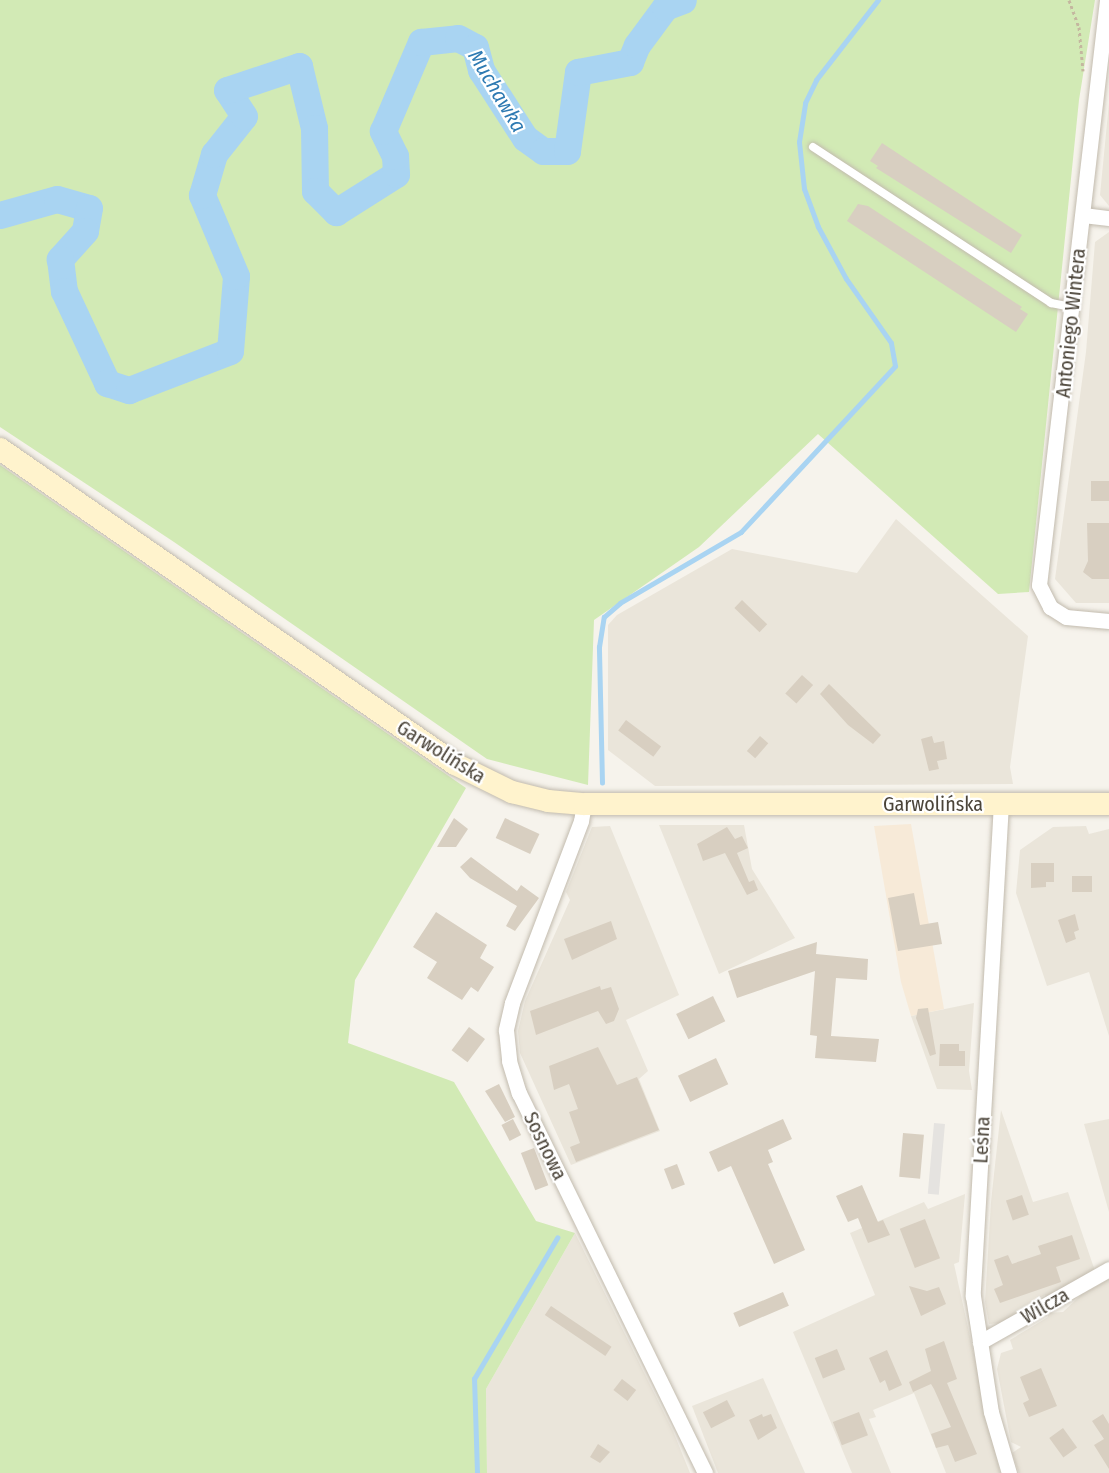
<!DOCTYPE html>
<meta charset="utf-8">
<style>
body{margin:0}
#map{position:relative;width:1109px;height:1473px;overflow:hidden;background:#f6f3ec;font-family:"Fira Sans Condensed",sans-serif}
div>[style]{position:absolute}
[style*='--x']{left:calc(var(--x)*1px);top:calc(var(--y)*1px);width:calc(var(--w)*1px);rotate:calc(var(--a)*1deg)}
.residential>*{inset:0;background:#eae5da}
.commercial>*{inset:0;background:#f7ead8}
.green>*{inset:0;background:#d2eab5}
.parking>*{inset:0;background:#e5e3e0;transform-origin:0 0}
.stream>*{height:4.5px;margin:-2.25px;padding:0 2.25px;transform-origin:2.25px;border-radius:2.25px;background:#a9d4f2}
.river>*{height:27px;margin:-13.5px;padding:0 13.5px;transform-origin:13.5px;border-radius:13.5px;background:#a9d4f2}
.building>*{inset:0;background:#d8cfc1;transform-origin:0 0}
.path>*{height:3px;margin-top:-1.5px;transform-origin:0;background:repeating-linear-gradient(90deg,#c4b79f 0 3px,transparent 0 6px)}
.roads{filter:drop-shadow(0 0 2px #c2bbae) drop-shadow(0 0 2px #c2bbae)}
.service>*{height:8px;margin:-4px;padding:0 4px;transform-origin:4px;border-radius:4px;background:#fff}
.minor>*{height:15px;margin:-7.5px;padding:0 7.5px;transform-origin:7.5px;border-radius:7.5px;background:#fff}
.secondary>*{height:22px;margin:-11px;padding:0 11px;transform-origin:11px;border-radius:11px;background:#fff3cd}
span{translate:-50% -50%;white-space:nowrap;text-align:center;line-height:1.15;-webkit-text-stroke:4.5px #fff;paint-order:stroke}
.street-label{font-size:20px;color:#4b4439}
.water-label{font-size:21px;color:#2e7ab2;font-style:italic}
</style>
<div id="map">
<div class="residential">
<i style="clip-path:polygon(1109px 103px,1109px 206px,1100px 195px)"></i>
<i style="clip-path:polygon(1109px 232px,1109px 603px,1076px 603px,1055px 579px,1086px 352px,1095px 242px)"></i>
<i style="clip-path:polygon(896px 519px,1028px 636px,1010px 767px,1013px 784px,655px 786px,608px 750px,608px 625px,617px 615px,732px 549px,857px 573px)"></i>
<i style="clip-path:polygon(659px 825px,744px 825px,752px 869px,795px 938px,719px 974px)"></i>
<i style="clip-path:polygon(610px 826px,679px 995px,626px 1020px,648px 1071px,639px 1079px,660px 1131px,571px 1165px,520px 1053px,518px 1031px,525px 1001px,570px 900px,566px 892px,592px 827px)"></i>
<i style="clip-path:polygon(1086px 826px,1089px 834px,1109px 829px,1109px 1036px,1089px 972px,1047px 986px,1016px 893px,1020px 850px,1053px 827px)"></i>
<i style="clip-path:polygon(974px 1003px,969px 1071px,972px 1090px,937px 1089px,911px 1016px)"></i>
<i style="clip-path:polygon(1001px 1110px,1033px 1202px,1068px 1192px,1095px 1271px,1049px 1299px,1045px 1295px,1039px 1298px,1033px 1302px,1034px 1307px,1001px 1323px,989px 1324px,985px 1302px,991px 1202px)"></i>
<i style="clip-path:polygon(1109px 1119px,1109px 1212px,1084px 1124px)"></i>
<i style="clip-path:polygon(965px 1194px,959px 1262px,954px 1264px,1000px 1473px,946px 1473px,914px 1393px,873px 1410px,876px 1417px,869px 1419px,891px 1473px,852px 1473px,793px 1332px,875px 1295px,850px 1233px,924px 1202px,928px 1209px)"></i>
<i style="clip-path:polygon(575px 1233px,673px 1431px,690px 1473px,487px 1473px,486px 1389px)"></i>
<i style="clip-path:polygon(1109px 1279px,1109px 1473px,1019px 1473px,1012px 1453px,1021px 1447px,1011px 1442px,997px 1369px,1001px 1353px,1013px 1349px,1010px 1340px,1048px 1317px,1047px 1313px,1063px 1312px,1081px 1295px)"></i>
<i style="clip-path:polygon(763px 1378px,805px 1473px,718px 1473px,692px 1406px)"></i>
</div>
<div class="commercial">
<i style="clip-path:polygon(911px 824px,944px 1009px,911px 1016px,901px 982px,874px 826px)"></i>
</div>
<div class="green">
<i style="clip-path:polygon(0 0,1095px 0,1079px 100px,1029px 592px,998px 594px,818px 434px,699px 547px,594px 620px,588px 785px,487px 759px,174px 542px,0 427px)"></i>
<i style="clip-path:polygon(0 465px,466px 788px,355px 980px,348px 1043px,454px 1082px,536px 1221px,575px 1233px,486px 1389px,487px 1473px,0 1473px)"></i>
</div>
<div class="parking">
<i style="left:934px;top:1123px;width:11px;height:71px;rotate:5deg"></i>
</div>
<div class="stream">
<i style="--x:602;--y:783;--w:136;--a:-91.3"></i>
<i style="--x:599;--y:647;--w:30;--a:-81"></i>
<i style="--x:604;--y:617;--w:21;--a:-41"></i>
<i style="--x:620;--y:603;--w:140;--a:-30.4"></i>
<i style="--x:741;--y:532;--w:226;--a:-47.1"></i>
<i style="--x:895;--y:366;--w:23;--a:-100"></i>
<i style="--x:891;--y:343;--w:78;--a:-125.1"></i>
<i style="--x:846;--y:279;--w:59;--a:-118.3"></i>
<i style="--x:818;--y:227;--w:40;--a:-110.2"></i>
<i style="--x:804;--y:189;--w:47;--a:-96.1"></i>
<i style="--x:799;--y:142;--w:39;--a:-81"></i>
<i style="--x:805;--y:103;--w:25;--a:-64"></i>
<i style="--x:816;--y:80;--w:101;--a:-52.2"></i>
<i style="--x:477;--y:1473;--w:94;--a:-91.8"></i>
<i style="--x:474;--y:1379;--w:164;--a:-59.5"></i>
</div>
<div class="river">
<i style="--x:0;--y:215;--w:59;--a:-15.7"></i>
<i style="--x:57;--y:199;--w:33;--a:16"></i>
<i style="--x:89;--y:208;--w:23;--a:100"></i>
<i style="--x:85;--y:231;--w:38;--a:132"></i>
<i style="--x:60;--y:259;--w:32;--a:83"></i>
<i style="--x:64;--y:291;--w:102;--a:64.9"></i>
<i style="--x:107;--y:383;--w:23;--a:18"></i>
<i style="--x:129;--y:390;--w:108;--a:-21.1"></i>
<i style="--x:230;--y:351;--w:75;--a:-85.4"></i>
<i style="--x:236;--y:276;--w:88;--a:-112.8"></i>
<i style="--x:202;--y:195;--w:43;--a:-73.7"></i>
<i style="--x:214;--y:154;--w:48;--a:-51.7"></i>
<i style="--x:244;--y:116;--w:31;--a:-123"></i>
<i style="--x:227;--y:90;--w:76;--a:-18.4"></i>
<i style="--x:299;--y:66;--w:64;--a:76.4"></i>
<i style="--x:314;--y:128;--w:63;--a:89.1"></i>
<i style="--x:315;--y:191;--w:30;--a:45"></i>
<i style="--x:336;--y:212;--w:71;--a:-32.3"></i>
<i style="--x:396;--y:174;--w:18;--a:-93"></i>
<i style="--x:395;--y:156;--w:28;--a:-116"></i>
<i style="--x:383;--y:131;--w:97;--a:-66.9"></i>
<i style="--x:421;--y:42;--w:37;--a:-6"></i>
<i style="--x:458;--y:38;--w:19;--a:28"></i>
<i style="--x:475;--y:47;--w:24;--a:75"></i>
<i style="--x:481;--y:70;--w:81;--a:57.1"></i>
<i style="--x:525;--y:138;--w:22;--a:36"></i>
<i style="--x:543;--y:151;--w:24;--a:0"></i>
<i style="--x:567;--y:151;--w:80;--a:-82.1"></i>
<i style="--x:578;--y:72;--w:53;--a:-10.9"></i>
<i style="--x:630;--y:62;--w:18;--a:-68"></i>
<i style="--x:637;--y:45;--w:47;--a:-53.6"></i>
<i style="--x:665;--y:7;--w:19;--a:-21"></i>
</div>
<div class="building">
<i style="clip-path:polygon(882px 143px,1022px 235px,1011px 253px,876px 168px,878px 166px,870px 161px)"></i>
<i style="clip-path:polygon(858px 204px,868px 206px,1022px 307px,1020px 309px,1028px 314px,1016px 332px,847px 221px)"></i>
<i style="left:1091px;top:481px;width:18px;height:20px"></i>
<i style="clip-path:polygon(1087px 523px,1109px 523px,1109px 579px,1092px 579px,1083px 572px,1088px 561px)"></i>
<i style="left:742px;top:600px;width:35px;height:11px;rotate:44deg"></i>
<i style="left:802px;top:675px;width:15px;height:25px;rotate:42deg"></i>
<i style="clip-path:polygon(829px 684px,881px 735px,873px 744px,848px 725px,820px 694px)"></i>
<i style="left:626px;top:720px;width:44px;height:13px;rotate:37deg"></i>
<i style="left:760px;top:736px;width:11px;height:20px;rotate:41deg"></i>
<i style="clip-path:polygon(932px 736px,934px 743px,944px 741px,947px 759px,937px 761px,939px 769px,929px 771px,921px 739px)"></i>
<i style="clip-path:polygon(454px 818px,468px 829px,456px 847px,437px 847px)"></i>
<i style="left:505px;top:818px;width:38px;height:22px;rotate:25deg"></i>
<i style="clip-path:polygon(727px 827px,735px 839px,742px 836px,748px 848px,737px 853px,749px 882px,754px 880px,758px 890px,747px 895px,725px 853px,703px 861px,697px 844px)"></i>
<i style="clip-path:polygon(471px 857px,517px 891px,521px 885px,539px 898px,515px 931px,506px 926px,517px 906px,470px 878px,460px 867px)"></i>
<i style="clip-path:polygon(1031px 863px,1054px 863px,1054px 882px,1046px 882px,1046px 887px,1031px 888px)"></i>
<i style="left:1092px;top:876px;width:16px;height:20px;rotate:90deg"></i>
<i style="clip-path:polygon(914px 893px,920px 925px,938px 922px,942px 944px,898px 951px,888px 898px)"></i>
<i style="clip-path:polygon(436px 912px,487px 945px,480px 958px,494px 967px,478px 992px,471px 987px,462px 1000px,427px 978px,437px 962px,413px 947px)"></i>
<i style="clip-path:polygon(1075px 914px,1079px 930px,1074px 932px,1076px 939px,1066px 943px,1058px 920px)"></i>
<i style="clip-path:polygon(611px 921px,617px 939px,572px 960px,564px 939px)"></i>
<i style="clip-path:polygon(817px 942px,816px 954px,868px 959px,867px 980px,836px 978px,831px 1036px,879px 1039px,876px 1062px,815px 1058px,817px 1036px,810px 1035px,815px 971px,737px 998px,728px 971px)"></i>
<i style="clip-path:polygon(600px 986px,601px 990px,611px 987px,619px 1009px,614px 1021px,606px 1024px,598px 1011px,536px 1035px,530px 1011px)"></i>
<i style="left:713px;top:996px;width:28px;height:41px;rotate:64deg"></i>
<i style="clip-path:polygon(928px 1008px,936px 1054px,930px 1056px,916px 1018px,918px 1009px)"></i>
<i style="left:469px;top:1027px;width:20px;height:29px;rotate:37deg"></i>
<i style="clip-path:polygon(940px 1044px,959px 1044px,959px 1051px,965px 1051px,965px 1066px,939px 1066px)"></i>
<i style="clip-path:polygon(598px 1047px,617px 1085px,637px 1077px,659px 1130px,576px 1162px,570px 1147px,580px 1143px,569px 1112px,578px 1109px,569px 1084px,554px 1090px,549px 1066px)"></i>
<i style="left:716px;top:1058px;width:29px;height:42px;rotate:65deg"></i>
<i style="clip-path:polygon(499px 1084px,515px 1117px,505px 1122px,485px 1091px)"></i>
<i style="left:513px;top:1119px;width:18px;height:13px;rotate:63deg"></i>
<i style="clip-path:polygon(783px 1119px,792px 1139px,768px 1150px,773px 1162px,768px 1164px,805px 1250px,774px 1264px,731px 1166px,718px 1172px,709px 1152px)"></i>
<i style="left:903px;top:1133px;width:21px;height:44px;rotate:5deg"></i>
<i style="left:534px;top:1148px;width:40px;height:14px;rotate:69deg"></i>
<i style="left:677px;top:1164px;width:22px;height:14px;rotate:69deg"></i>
<i style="clip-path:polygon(862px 1185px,878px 1222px,883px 1220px,890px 1235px,868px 1243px,858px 1218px,848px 1222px,836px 1196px)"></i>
<i style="left:1022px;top:1195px;width:21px;height:17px;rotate:71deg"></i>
<i style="left:925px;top:1219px;width:42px;height:27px;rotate:69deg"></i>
<i style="clip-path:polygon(1072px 1235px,1080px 1259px,1056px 1267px,1061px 1282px,1000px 1303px,994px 1289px,1003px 1285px,994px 1260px,1008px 1255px,1012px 1264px,1041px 1254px,1038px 1246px)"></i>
<i style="clip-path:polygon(909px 1286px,927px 1291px,939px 1287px,946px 1304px,921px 1316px)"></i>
<i style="left:783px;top:1292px;width:15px;height:54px;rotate:67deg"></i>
<i style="left:551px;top:1306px;width:73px;height:11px;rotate:34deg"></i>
<i style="clip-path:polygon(944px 1341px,957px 1379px,947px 1383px,977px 1454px,955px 1462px,948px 1445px,936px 1448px,931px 1434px,951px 1427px,934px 1389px,931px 1384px,913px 1392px,909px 1382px,931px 1371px,925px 1349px)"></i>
<i style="left:837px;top:1349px;width:22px;height:24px;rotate:68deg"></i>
<i style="clip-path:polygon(887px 1350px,902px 1385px,889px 1391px,885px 1380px,880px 1383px,869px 1358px)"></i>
<i style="clip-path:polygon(1041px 1368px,1057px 1406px,1029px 1417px,1023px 1403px,1029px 1400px,1020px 1377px)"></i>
<i style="left:622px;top:1379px;width:18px;height:14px;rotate:38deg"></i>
<i style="left:727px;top:1400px;width:18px;height:27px;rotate:63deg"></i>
<i style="left:859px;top:1412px;width:25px;height:28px;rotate:69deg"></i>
<i style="clip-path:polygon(762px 1414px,763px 1417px,771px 1414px,777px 1428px,758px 1440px,749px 1420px)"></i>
<i style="clip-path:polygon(1103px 1414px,1109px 1424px,1109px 1469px,1094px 1445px,1104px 1439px,1092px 1421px)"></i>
<i style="left:1063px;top:1428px;width:24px;height:17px;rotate:54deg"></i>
<i style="clip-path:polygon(598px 1444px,610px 1452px,600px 1463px,590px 1457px)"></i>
</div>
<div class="path">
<i style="--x:1069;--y:0;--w:29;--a:70"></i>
<i style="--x:1079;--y:27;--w:44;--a:84.8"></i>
</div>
<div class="roads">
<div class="service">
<i style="--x:813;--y:147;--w:285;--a:33.2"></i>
<i style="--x:1051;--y:303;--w:21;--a:11"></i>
</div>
<div class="minor">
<i style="--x:1107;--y:0;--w:589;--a:96.63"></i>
<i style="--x:1039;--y:585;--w:25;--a:63"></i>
<i style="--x:1050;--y:607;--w:19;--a:32"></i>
<i style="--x:1066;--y:617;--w:43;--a:5.3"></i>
<i style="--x:1083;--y:215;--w:26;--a:7"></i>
<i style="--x:1001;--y:803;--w:494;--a:93.3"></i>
<i style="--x:973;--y:1296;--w:117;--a:81.2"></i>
<i style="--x:991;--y:1412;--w:64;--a:73.6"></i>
<i style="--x:584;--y:804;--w:17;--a:100"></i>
<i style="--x:581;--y:821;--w:195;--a:110.8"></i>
<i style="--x:512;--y:1003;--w:28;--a:103"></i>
<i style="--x:506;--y:1030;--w:31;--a:84"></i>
<i style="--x:509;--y:1061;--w:34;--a:73"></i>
<i style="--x:519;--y:1093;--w:423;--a:63.9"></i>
<i style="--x:980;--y:1342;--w:148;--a:-29.5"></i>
</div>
<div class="secondary">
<i style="--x:0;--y:449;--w:553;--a:34.7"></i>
<i style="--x:455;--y:764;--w:64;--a:26.2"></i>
<i style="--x:512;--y:792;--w:37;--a:14"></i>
<i style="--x:548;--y:801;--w:36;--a:5"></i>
<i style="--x:584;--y:804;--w:525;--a:0"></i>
</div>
</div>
<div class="street-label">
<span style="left:1071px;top:323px;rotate:-84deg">Antoniego Wintera</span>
<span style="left:441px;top:752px;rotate:32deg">Garwolińska</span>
<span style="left:933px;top:804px">Garwolińska</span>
<span style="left:982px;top:1140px;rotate:-87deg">Leśna</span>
<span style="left:545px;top:1146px;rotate:64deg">Sosnowa</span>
<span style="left:1045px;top:1306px;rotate:-30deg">Wilcza</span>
</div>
<div class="water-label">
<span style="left:497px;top:91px;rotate:59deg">Muchawka</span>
</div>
</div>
